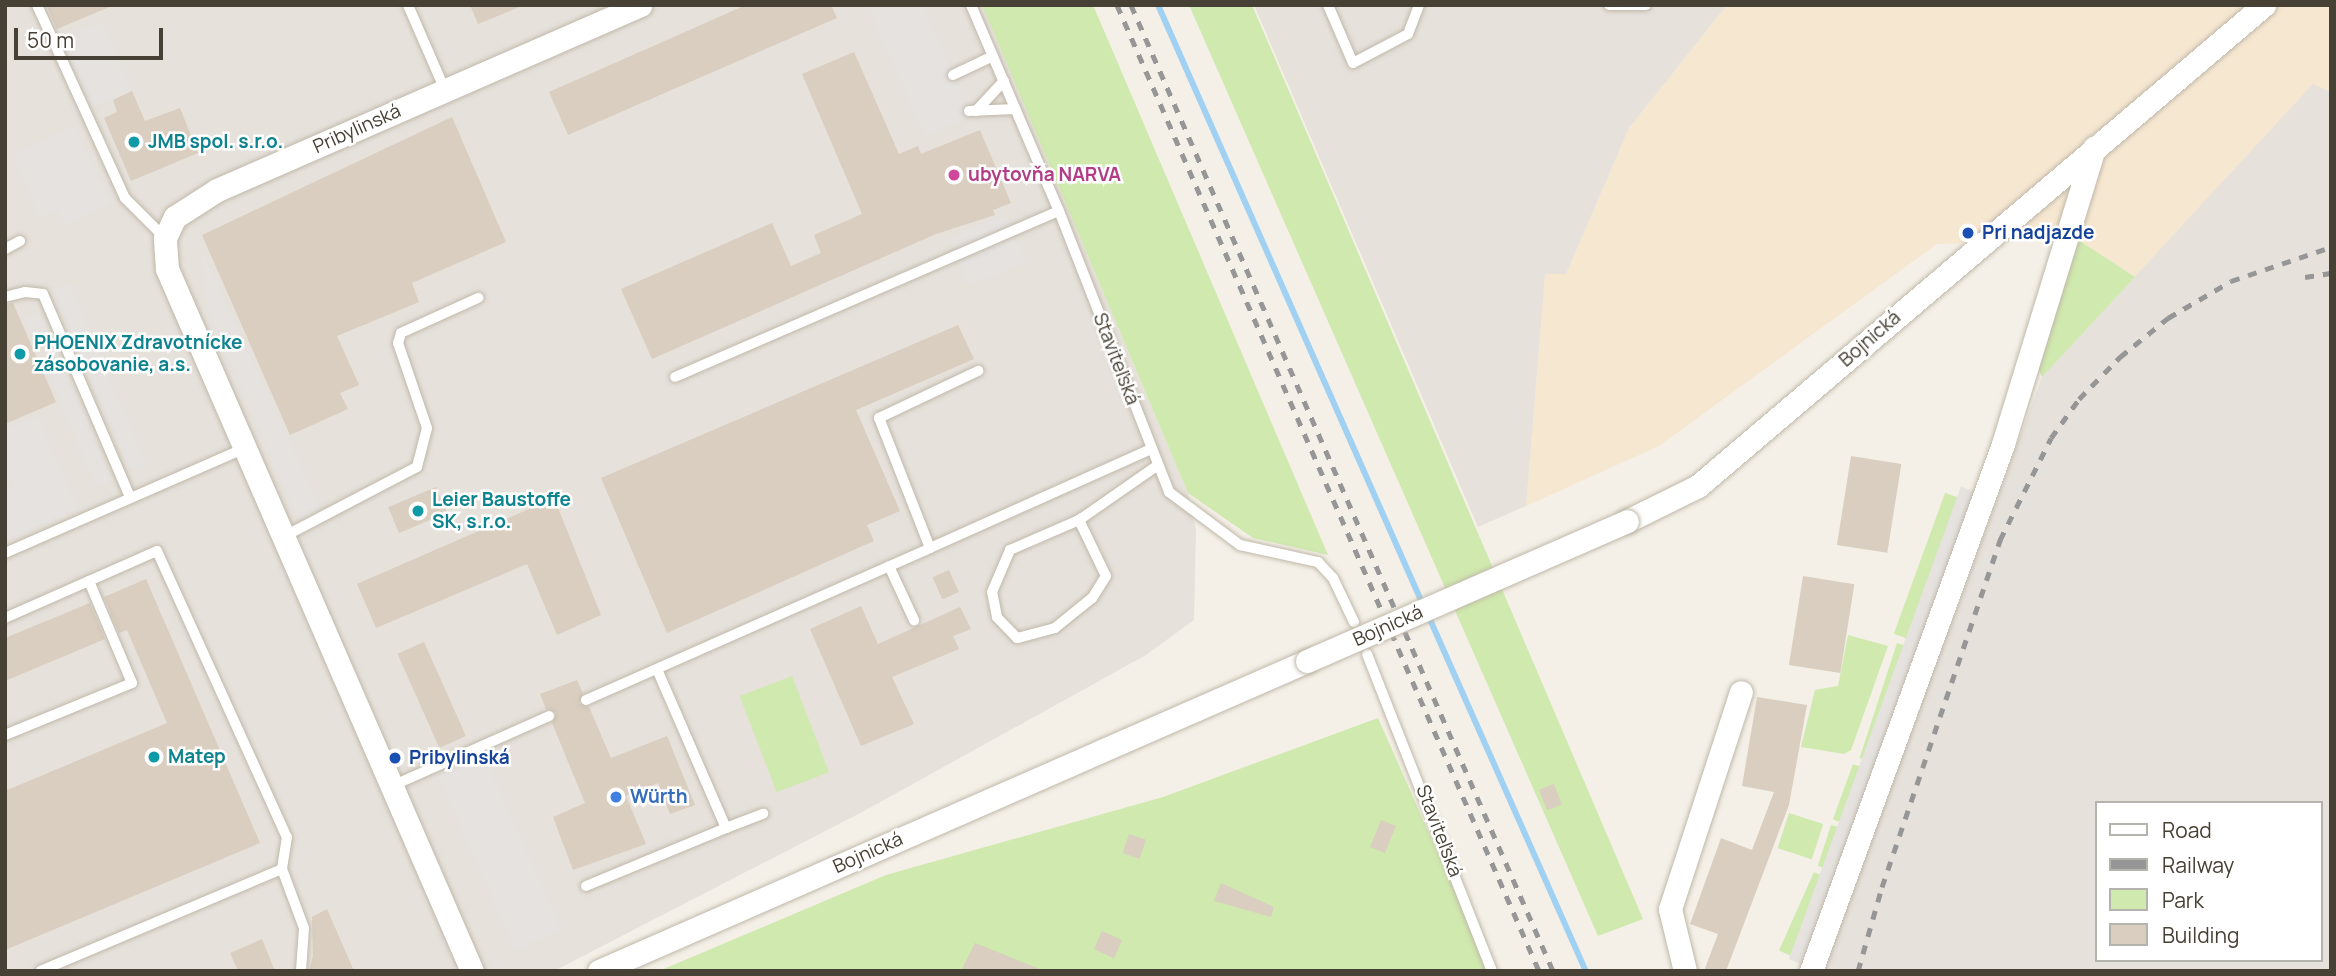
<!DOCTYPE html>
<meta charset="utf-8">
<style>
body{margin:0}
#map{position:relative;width:2336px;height:976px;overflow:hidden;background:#f4f0e7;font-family:Manrope,sans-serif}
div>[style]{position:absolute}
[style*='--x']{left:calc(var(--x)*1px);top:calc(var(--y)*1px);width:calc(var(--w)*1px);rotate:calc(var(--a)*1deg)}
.commercial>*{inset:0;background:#f6e7d1}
.industrial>*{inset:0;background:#e6e1db}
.green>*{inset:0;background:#cfe9ae;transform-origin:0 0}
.parking>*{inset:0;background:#e5e2df;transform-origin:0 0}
.stream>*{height:6px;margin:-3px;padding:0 3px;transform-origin:3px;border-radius:3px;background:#a1d1f2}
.building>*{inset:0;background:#d9cebf;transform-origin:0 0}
.roads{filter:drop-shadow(0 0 2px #c0b8a9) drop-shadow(0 0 2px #c0b8a9)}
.lane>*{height:10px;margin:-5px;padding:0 5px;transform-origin:5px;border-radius:5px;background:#fff}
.street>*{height:23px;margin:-11.5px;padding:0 11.5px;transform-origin:11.5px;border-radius:11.5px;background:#fff}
.rail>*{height:5px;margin-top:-2.5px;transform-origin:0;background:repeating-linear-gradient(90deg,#969696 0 9px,transparent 0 18px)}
.bridges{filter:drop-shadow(0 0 2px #c0b8a9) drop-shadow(0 0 2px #c0b8a9)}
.street-bridge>*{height:23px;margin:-11.5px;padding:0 11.5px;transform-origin:11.5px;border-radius:11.5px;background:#fff}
.dots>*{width:19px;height:19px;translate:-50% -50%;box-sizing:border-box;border:4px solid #fff;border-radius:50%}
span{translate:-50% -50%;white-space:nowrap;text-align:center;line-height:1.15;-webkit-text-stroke:5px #fff;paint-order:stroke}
.street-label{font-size:19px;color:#474035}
.culture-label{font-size:19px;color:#0d838f;font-weight:700}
.left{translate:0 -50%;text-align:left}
.hotel-label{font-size:19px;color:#b23c85;font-weight:700}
.transit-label{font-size:19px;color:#164399;font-weight:700}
.shop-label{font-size:19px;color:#366cbe;font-weight:700}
.frame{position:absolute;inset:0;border:7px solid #474035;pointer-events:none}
.legend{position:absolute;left:2095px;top:801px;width:228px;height:161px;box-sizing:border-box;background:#fff;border:2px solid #b5b3ae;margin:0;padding:9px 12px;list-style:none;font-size:21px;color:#474035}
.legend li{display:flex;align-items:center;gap:14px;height:35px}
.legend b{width:35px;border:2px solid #b5b3ae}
.scale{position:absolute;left:14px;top:28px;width:149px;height:32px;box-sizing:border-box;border:4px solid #474035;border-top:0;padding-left:9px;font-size:21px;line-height:24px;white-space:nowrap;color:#474035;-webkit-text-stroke:5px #fff;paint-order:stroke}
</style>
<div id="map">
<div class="commercial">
<i style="clip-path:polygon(1727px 5px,2331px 5px,2331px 92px,2313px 85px,2135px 277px,2077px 239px,1937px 244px,1659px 446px,1526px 506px,1545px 273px,1566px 274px,1629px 128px)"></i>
</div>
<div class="industrial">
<i style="clip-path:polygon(5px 5px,982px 5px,1188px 493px,1196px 530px,1194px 620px,1146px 655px,864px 811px,554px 971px,5px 971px)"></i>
<i style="clip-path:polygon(1254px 5px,1727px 5px,1629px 128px,1566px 274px,1545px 274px,1526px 506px,1478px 527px)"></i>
<i style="clip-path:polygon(evenodd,2313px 84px,2331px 92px,2331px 971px,1823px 971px,2042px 377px,2313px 84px,2096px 803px,2320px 803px,2320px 960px,2096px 960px,2096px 803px)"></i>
</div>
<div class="green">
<i style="clip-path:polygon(982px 5px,1093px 5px,1328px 555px,1253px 538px,1188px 493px)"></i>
<i style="clip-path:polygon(1189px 5px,1252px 5px,1643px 919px,1598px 936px)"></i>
<i style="clip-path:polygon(2077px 239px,2135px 277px,2042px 377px,2039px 370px)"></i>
<i style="left:1962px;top:499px;width:150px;height:18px;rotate:110deg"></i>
<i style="clip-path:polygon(1848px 635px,1888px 646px,1851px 750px,1844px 754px,1801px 747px,1815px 690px,1838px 686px)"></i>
<i style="left:1897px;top:643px;width:13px;height:121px;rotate:18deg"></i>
<i style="left:792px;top:676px;width:103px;height:56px;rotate:69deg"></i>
<i style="clip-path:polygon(1378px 718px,1490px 971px,659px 971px,886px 875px,1163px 797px)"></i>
<i style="left:1853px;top:764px;width:12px;height:59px;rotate:20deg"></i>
<i style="left:1789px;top:813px;width:36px;height:37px;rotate:18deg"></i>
<i style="left:1831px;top:825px;width:13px;height:43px;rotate:18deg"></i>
<i style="left:1814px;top:872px;width:12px;height:86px;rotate:24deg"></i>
</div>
<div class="parking">
<i style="clip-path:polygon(867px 5px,922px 5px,971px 116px,925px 136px)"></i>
<i style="left:102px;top:21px;width:75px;height:45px;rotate:67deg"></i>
<i style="clip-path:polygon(75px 126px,111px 204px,64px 225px,58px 209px,40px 217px,13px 154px)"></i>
<i style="left:1006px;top:215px;width:51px;height:61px;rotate:68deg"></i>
<i style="clip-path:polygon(200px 247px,327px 523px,300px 523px,208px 310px)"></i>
<i style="left:69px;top:283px;width:196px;height:17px;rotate:67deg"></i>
<i style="left:39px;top:311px;width:34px;height:17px;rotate:67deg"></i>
<i style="left:60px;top:361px;width:129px;height:16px;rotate:67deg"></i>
<i style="clip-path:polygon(37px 416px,78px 509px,5px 541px,5px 491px,14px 487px,5px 468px,5px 429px)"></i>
<i style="left:1976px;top:492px;width:503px;height:16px;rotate:110deg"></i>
<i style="left:484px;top:756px;width:190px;height:50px;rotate:66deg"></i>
</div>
<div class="stream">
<i style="--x:1158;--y:5;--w:656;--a:66.17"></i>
<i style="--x:1428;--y:615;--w:389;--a:66.1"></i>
</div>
<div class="building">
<i style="clip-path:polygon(46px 5px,114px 5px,57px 29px)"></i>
<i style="clip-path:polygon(470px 5px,522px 5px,522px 6px,478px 24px)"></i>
<i style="clip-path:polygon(746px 5px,831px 5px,837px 18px,568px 135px,549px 92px)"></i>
<i style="clip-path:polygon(854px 52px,899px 154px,918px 146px,921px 154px,980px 130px,1011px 203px,993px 210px,995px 215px,936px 234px,652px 359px,621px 289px,772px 223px,791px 266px,821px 253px,814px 235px,862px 214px,802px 74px)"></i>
<i style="clip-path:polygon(132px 91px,145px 121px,180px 108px,198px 153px,131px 181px,104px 118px,117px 112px,113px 100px)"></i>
<i style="clip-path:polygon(452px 117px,506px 242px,412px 283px,419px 302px,337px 336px,359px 385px,340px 393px,348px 409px,290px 435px,202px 235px)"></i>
<i style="clip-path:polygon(13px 303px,56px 402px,5px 424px,5px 305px)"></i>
<i style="clip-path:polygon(958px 325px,974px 359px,856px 410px,900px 511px,867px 525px,874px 541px,667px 633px,601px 478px)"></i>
<i style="left:1851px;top:456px;width:51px;height:90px;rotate:9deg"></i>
<i style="left:436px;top:487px;width:28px;height:52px;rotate:67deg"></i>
<i style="clip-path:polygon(554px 498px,601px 615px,557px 635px,527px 564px,376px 628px,357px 584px)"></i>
<i style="left:949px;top:570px;width:24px;height:18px;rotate:66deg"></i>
<i style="left:1803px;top:576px;width:52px;height:90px;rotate:9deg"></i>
<i style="clip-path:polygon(146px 579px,260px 843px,5px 950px,5px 791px,167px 723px,127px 630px,119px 633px,104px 597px)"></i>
<i style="clip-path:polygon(90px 603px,105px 639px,5px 681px,5px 638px)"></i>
<i style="clip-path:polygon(861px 606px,878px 644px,960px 607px,971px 629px,953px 636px,959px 649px,892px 677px,914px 724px,861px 746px,810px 629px)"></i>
<i style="left:424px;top:642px;width:103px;height:29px;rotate:66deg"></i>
<i style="clip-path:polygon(577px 680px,583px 693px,579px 703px,589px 707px,611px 758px,667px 736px,695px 805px,670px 814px,658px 783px,626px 796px,646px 844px,573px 870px,553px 817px,585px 803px,552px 723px,556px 713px,546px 709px,540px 694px)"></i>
<i style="clip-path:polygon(1757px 697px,1807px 705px,1789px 805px,1726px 971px,1704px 971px,1718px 934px,1690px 924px,1721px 838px,1752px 850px,1774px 792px,1742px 786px)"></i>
<i style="left:1554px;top:784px;width:22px;height:16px;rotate:69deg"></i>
<i style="left:1381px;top:820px;width:16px;height:29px;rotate:22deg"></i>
<i style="left:1129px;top:834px;width:18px;height:20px;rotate:19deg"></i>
<i style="clip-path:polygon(1221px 883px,1274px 907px,1271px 917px,1214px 901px)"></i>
<i style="clip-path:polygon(327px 909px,354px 971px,309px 971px,313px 956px,312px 917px)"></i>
<i style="left:1102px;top:931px;width:22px;height:20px;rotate:24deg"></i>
<i style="clip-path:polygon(262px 939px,275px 971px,238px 971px,230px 953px)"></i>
<i style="clip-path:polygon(975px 943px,1042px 970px,1042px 971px,961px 971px)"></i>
</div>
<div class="roads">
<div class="lane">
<i style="--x:37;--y:5;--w:212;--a:65.5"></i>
<i style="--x:125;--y:198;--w:57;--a:45"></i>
<i style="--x:408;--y:5;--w:93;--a:66.5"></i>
<i style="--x:971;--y:5;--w:224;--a:66.9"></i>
<i style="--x:1059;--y:211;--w:302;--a:68.6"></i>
<i style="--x:1169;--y:492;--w:89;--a:36.7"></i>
<i style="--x:1240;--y:545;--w:80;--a:12.3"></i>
<i style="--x:1318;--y:562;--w:22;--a:47"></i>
<i style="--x:1333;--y:578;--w:49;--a:64.5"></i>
<i style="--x:1328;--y:5;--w:63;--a:66.7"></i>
<i style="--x:1353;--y:63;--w:62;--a:-27.8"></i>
<i style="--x:1408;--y:34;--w:31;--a:-69"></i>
<i style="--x:1609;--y:5;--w:37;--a:0"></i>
<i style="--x:953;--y:75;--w:44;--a:-25.4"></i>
<i style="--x:969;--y:111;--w:46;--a:-2.5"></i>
<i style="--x:976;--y:111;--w:41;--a:-47"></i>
<i style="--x:5;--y:249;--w:17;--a:-28"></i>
<i style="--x:5;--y:297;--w:21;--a:-14"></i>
<i style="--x:25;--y:292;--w:18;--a:6"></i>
<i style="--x:43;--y:294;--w:221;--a:66.8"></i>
<i style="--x:675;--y:377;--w:418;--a:-23.4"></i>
<i style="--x:1079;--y:520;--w:62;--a:64.3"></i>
<i style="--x:1106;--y:576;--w:26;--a:122"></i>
<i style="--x:1092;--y:598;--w:48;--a:141"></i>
<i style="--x:1055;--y:628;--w:39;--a:165"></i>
<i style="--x:1017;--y:638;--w:29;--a:-134"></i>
<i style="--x:997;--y:617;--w:25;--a:-101"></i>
<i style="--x:992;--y:592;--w:46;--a:-66.8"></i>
<i style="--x:1010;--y:550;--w:75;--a:-23.5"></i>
<i style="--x:1079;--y:520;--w:4;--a:-34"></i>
<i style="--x:1082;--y:518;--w:93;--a:-34.9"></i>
<i style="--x:283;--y:537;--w:151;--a:-27.6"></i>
<i style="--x:417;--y:467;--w:40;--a:-75.6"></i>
<i style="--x:427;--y:428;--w:90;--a:-108.8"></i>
<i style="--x:398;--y:343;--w:10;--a:-73"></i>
<i style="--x:401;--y:333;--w:85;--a:-24.4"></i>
<i style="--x:930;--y:548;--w:242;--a:-24.1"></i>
<i style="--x:5;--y:553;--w:260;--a:-23.6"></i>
<i style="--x:889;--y:566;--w:60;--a:65.2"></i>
<i style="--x:5;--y:618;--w:166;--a:-23.8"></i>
<i style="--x:157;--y:551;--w:314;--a:65.6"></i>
<i style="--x:287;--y:837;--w:32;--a:99"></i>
<i style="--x:282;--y:869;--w:262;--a:157.1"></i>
<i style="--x:1367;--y:654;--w:341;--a:68.5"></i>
<i style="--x:586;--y:700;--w:376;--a:-23.8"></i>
<i style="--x:930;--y:548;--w:140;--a:-111.4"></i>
<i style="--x:879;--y:418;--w:110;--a:-25.4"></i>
<i style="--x:5;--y:735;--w:137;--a:-22.3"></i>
<i style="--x:132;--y:683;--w:111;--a:-112.9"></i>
<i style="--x:392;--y:786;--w:172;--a:-24"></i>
<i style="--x:726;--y:828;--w:40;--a:-21"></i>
<i style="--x:282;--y:869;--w:63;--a:69.6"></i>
<i style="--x:304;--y:928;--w:43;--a:94"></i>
<i style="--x:586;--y:886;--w:152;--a:-22.5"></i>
<i style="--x:726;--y:828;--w:173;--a:-113.5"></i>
</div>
<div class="street">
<i style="--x:1627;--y:521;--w:79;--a:-26.2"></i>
<i style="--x:1698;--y:486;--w:743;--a:-40.36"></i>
<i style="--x:472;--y:971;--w:765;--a:-113.48"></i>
<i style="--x:167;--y:269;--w:31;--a:-94"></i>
<i style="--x:165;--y:238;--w:23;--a:-65"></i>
<i style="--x:175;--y:217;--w:50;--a:-32.7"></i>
<i style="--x:217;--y:190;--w:462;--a:-23.6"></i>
<i style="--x:599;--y:971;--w:773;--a:-23.65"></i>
<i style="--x:1685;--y:971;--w:64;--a:-103.6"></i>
<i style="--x:1670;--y:909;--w:228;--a:-71.9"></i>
<i style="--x:1811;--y:971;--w:561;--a:-69.98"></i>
<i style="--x:2003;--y:444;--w:310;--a:-72.9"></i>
</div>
</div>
<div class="rail">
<i style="--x:1117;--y:5;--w:1054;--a:66.4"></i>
<i style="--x:1131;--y:5;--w:1054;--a:66.4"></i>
<i style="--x:2305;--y:277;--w:26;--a:-9"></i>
<i style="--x:1858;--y:971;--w:87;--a:-74.1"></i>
<i style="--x:1882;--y:887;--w:367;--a:-71.2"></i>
<i style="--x:2000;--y:540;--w:114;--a:-63.4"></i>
<i style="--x:2051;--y:438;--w:48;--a:-54.3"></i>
<i style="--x:2079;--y:399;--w:59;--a:-45.7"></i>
<i style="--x:2120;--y:357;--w:62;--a:-39.1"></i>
<i style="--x:2168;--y:318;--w:73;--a:-30.4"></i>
<i style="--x:2231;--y:281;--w:106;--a:-18.8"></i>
</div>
<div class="bridges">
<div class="street-bridge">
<i style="--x:1307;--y:661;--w:349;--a:-23.6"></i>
</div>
</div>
<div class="dots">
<i style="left:134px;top:142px;background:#0f9aa8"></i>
<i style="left:954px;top:175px;background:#d1479c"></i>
<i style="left:1968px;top:233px;background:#1a4fb4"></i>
<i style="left:20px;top:354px;background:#0f9aa8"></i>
<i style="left:418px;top:511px;background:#0f9aa8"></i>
<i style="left:154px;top:757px;background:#0f9aa8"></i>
<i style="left:395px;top:758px;background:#1a4fb4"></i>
<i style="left:616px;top:797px;background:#3f7fe0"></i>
</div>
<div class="street-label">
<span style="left:357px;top:129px;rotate:-24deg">Pribylinská</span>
<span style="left:1870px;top:339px;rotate:-41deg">Bojnická</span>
<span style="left:1116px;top:359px;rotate:69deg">Staviteľská</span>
<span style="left:1388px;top:626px;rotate:-24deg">Bojnická</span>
<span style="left:1439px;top:831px;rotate:69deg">Staviteľská</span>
<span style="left:868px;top:853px;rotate:-24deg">Bojnická</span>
</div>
<div class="culture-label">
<span class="left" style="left:148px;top:142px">JMB spol. s.r.o.</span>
<span class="left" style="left:34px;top:354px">PHOENIX Zdravotnícke<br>zásobovanie, a.s.</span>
<span class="left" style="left:432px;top:511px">Leier Baustoffe<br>SK, s.r.o.</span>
<span class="left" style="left:168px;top:757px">Matep</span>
</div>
<div class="hotel-label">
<span class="left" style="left:968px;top:175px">ubytovňa NARVA</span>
</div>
<div class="transit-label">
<span class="left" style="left:1982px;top:233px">Pri nadjazde</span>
<span class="left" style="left:409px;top:758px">Pribylinská</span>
</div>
<div class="shop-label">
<span class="left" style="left:630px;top:797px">Würth</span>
</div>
<div class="frame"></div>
<ul class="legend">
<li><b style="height:9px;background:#fff"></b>Road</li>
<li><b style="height:9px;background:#969696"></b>Railway</li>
<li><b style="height:19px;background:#cfe9ae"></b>Park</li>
<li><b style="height:19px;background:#d9cebf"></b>Building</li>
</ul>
<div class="scale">50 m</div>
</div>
